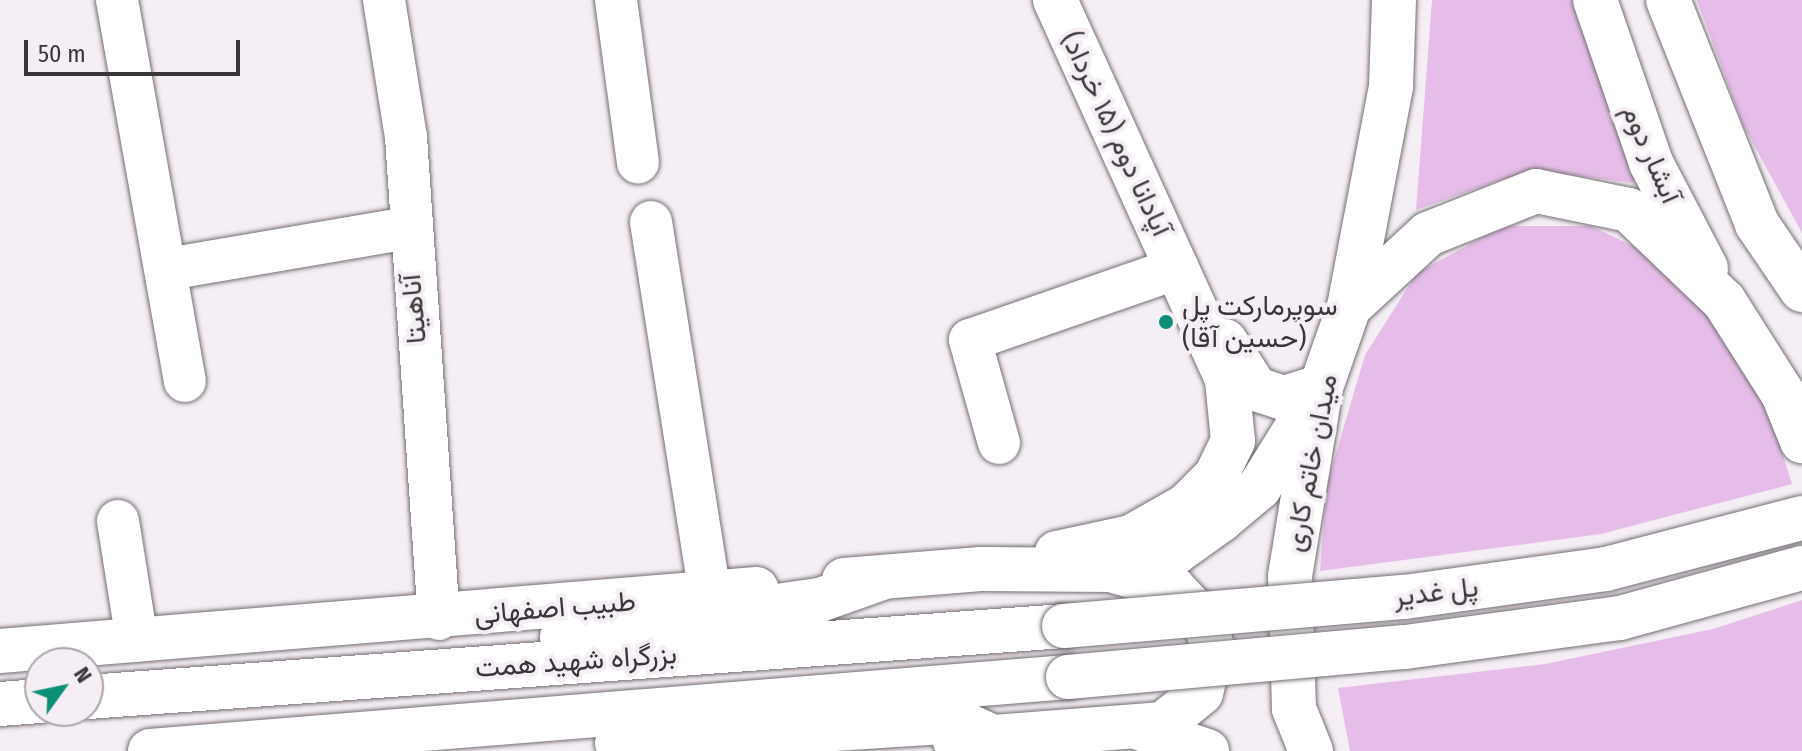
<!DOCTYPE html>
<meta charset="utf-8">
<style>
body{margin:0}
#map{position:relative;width:1802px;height:751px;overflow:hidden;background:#f5eff5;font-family:"Fira Sans Condensed",Vazirmatn,sans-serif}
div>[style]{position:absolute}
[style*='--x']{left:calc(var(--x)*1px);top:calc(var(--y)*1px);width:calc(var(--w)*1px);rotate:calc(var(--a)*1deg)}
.green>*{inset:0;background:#e6bde8}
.roads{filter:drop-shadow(0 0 2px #746e74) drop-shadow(0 0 2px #746e74)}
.minor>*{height:42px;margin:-21px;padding:0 21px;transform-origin:21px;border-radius:21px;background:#fff}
.major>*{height:44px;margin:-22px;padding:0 22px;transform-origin:22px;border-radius:22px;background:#fff}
.highway>*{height:44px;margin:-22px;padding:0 22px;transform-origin:22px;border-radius:22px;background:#fff}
.bridges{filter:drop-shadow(0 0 2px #746e74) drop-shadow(0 0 2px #746e74)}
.highway-bridge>*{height:44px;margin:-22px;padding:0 22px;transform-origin:22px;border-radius:22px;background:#fff}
.dots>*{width:22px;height:22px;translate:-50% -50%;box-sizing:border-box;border:4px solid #f5eff5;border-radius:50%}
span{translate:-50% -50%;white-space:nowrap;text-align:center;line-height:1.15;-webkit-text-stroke:8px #f5eff5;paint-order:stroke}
.street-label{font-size:28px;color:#393639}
.poi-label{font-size:28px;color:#393639}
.left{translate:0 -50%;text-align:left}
.north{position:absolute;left:24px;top:647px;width:80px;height:80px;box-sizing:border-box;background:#f5eff5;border:2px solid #aaa5aa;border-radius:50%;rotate:57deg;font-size:22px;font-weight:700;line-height:32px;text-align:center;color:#393639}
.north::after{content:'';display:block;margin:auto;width:28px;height:36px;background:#0b9077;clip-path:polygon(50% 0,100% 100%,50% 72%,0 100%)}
.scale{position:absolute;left:24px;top:40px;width:216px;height:36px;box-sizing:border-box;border:4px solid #393639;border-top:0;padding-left:10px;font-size:24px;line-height:28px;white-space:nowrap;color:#393639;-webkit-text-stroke:6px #f5eff5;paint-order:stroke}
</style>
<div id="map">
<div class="green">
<i style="clip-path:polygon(1432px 0,1578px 0,1638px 170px,1633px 183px,1570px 175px,1506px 178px,1416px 210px)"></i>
<i style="clip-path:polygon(1697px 0,1802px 0,1802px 233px,1743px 125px)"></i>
<i style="clip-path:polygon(1503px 226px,1591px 226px,1664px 261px,1733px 339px,1770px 413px,1792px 484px,1601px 534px,1320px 571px,1327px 484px,1365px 355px,1417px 273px)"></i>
<i style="clip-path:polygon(1802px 600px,1802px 751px,1350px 751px,1338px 688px,1545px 664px,1713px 629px)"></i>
</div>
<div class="roads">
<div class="minor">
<i style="--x:117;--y:0;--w:387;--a:79.9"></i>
<i style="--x:384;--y:0;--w:139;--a:80.9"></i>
<i style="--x:406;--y:137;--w:483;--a:86.1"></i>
<i style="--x:616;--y:0;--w:164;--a:82.3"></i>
<i style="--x:651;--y:222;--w:377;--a:81"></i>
<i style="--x:168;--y:269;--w:242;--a:-9.7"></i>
<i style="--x:999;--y:443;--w:107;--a:-105.7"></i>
<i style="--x:970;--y:340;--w:220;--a:-19.1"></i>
<i style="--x:118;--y:521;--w:121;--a:81"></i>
</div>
<div class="major">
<i style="--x:1055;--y:0;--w:417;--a:65.6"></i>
<i style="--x:1227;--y:380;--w:61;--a:84.4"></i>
<i style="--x:1233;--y:441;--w:39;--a:116"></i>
<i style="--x:1216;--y:476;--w:42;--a:135"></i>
<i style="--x:1186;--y:506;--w:63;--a:150.6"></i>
<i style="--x:1131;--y:537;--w:76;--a:167.8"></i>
<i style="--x:1595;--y:0;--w:172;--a:71"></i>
<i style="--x:1651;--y:163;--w:119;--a:62.4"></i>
<i style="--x:1349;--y:307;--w:225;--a:-79.2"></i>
<i style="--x:1391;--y:86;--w:86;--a:-88"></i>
<i style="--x:1225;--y:341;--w:57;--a:57.1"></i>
<i style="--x:1256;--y:389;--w:29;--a:18"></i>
<i style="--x:1284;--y:398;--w:39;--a:-17"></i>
<i style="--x:1113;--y:570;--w:66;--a:-15.9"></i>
<i style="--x:1176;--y:552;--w:55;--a:-35.4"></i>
<i style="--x:1221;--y:520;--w:50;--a:-40.1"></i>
<i style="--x:1259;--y:488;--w:97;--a:-58.1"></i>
<i style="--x:844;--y:580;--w:137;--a:-4.6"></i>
<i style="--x:981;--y:569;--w:130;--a:0.4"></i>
<i style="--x:1111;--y:570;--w:65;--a:16.2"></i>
<i style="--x:1173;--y:588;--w:48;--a:46.7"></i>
<i style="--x:1206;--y:623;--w:25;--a:76"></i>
<i style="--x:1212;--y:647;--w:47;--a:103.4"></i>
<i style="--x:1201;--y:693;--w:49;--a:140.8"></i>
<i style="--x:1163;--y:724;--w:209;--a:175.6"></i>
<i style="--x:0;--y:651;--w:759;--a:-4.69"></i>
<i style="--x:1139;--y:728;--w:72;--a:18.7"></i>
<i style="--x:1311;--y:751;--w:45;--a:-112"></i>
<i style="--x:1294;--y:709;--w:133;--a:-91.7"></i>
<i style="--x:1290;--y:576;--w:192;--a:-80.7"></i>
<i style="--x:1321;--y:387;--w:85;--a:-70.7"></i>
<i style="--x:1349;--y:307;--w:108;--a:-42.7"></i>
<i style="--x:1428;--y:234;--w:116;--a:-21.7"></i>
<i style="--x:1536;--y:191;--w:95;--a:11.5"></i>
<i style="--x:1629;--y:210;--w:132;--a:43.8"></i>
<i style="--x:1724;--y:301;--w:110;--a:57.6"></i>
<i style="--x:1783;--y:394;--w:51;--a:68"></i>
</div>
<div class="highway">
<i style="--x:1668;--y:0;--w:241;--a:68.3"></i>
<i style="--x:1757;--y:224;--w:80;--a:55.7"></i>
<i style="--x:562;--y:637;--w:261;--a:-8.2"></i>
<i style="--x:820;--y:600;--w:66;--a:-19.5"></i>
<i style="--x:88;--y:697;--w:979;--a:-4.16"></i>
<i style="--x:0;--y:704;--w:40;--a:-4.3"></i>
<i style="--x:617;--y:743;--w:342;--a:-3.7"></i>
<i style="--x:958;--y:721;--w:38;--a:25"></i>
<i style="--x:150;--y:751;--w:921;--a:-4.61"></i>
</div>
</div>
<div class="bridges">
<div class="highway-bridge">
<i style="--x:1064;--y:626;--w:342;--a:-4.9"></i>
<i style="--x:1405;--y:597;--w:203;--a:-7.9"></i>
<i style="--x:1606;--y:569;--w:203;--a:-14.6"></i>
<i style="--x:1068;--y:677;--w:338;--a:-5.1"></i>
<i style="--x:1405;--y:647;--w:217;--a:-7.7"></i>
<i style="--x:1620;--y:618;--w:189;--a:-15.4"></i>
</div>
</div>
<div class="dots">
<i style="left:1166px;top:322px;background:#0b9077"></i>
</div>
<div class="street-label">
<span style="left:1116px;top:134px;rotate:65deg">آپادانا دوم (۱۵ خرداد)</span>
<span style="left:1651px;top:154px;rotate:66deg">آبشار دوم</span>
<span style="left:414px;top:309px;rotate:-95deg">آناهیتا</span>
<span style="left:1311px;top:463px;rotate:-79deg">میدان خاتم کاری</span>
<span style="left:1436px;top:592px;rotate:-7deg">پل غدیر</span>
<span style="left:555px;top:608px;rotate:-5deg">طبیب اصفهانی</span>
<span style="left:576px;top:661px;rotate:-4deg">بزرگراه شهید همت</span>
</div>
<div class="poi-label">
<span class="left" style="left:1182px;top:322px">سوپرمارکت پل<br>(حسین آقا)</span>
</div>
<div class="north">N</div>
<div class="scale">50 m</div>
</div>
